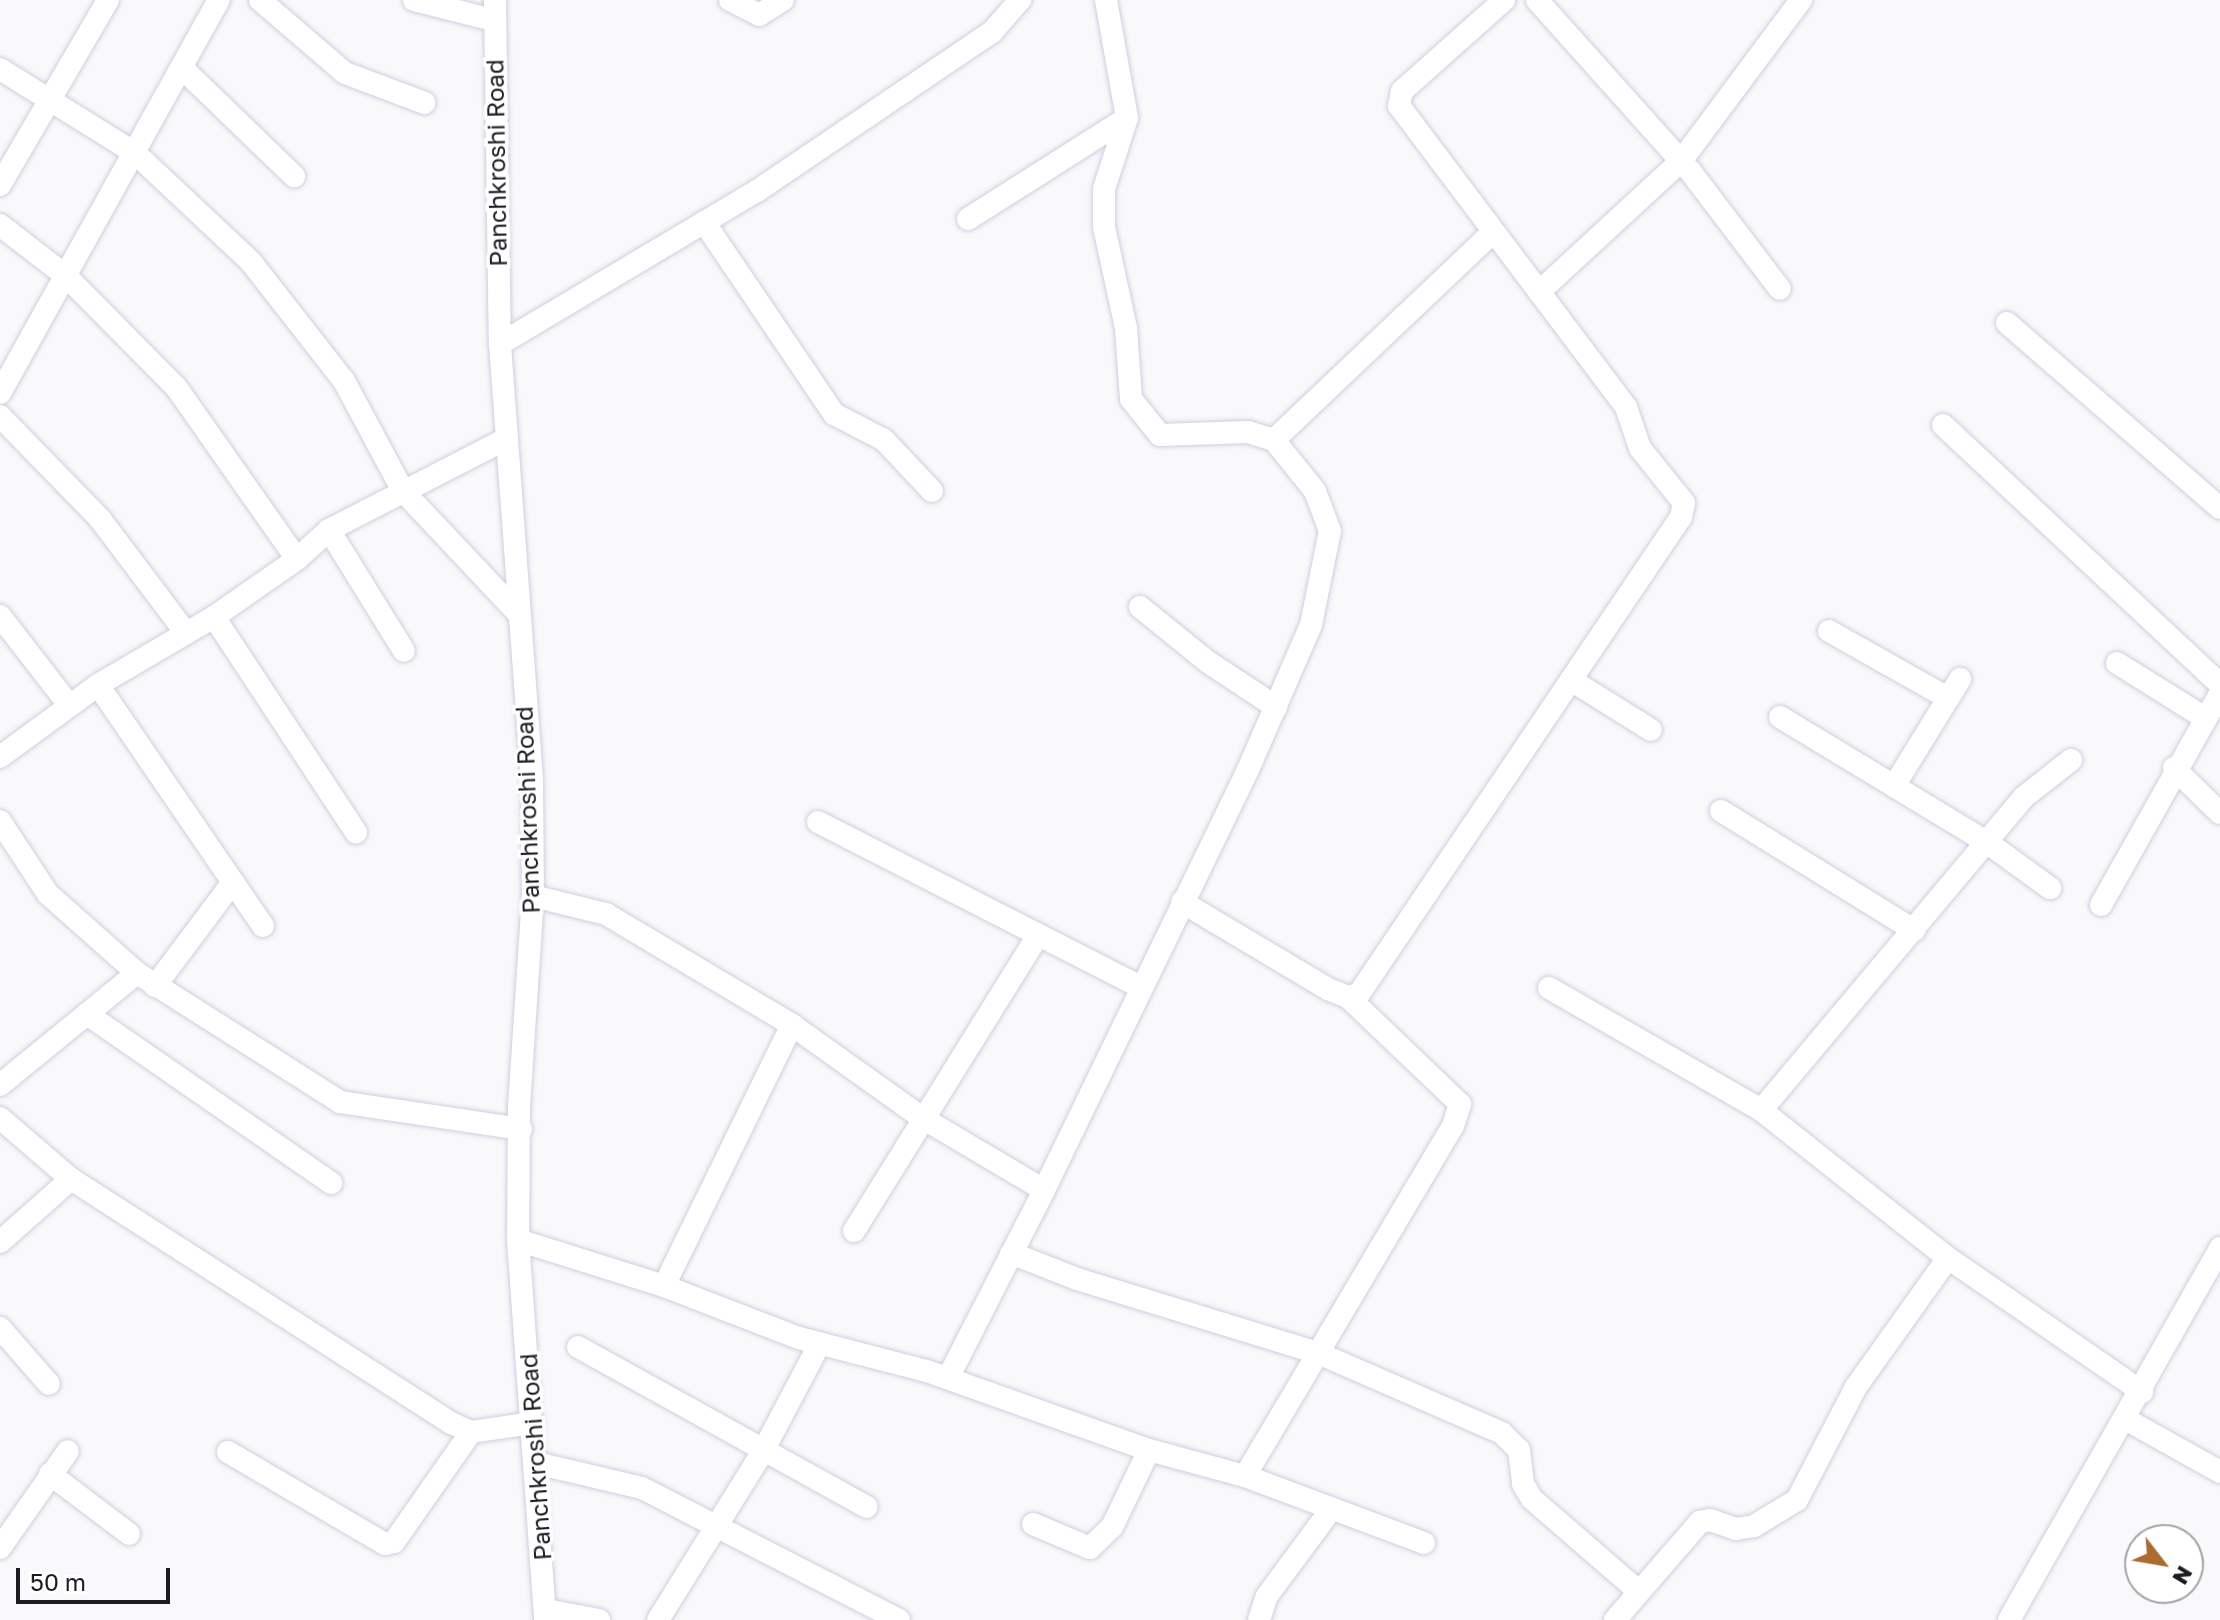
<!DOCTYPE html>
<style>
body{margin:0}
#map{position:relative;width:2220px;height:1620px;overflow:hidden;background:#f9f9fc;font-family:"Golos Text",sans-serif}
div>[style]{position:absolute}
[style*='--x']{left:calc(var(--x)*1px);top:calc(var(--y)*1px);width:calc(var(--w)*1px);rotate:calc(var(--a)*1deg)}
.roads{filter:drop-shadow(0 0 2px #cdcfdf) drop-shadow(0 0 2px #cdcfdf)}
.minor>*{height:22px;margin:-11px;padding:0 11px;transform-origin:11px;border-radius:11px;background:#fff}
span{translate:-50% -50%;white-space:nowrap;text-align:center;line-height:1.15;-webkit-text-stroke:7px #fff;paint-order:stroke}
.street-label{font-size:24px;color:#1b1b21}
.north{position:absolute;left:2124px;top:1524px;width:80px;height:80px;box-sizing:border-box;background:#fff;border:2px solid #a4a4a6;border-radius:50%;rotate:121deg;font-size:22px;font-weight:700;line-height:32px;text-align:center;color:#1b1b21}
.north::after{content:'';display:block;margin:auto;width:28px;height:36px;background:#ab6b33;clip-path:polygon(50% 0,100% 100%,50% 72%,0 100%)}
.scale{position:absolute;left:16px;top:1568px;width:154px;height:36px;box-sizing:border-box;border:4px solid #1b1b21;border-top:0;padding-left:10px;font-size:24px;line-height:28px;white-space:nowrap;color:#1b1b21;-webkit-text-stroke:6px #fff;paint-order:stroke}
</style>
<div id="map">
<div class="roads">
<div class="minor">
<i style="--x:260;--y:0;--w:112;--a:40.7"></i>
<i style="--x:345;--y:73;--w:85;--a:20.6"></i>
<i style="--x:414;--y:0;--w:81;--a:14.2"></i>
<i style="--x:495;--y:0;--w:344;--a:89.2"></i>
<i style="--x:500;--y:344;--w:438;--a:85.8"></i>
<i style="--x:532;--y:781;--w:115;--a:89.5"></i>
<i style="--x:533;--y:896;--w:211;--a:93.8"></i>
<i style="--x:519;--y:1107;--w:133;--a:90.4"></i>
<i style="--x:518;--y:1240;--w:381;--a:85.9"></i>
<i style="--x:730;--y:0;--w:33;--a:27"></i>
<i style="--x:759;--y:15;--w:28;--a:-32"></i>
<i style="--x:1537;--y:0;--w:229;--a:48.2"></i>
<i style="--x:1690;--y:171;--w:148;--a:52.7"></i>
<i style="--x:182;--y:68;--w:156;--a:44"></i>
<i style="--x:0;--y:69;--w:159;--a:31.9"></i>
<i style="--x:135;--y:153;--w:159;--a:43.2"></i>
<i style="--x:251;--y:262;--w:151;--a:52"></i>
<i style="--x:344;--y:381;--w:125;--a:61.8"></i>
<i style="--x:403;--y:491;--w:165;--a:46.7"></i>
<i style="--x:0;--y:185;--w:214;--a:-59.7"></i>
<i style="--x:968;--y:219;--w:188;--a:-32.4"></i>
<i style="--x:704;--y:222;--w:232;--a:55.9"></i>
<i style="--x:834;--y:414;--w:56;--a:27.5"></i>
<i style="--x:884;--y:440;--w:70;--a:46.7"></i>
<i style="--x:0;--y:225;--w:83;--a:37.7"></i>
<i style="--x:66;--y:276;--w:156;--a:45.3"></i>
<i style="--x:176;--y:387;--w:210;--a:54.9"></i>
<i style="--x:1539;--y:292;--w:193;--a:-42.7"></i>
<i style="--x:1681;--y:161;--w:201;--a:-53.3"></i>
<i style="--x:2007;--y:323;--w:282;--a:41"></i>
<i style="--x:500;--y:344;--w:299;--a:-30.8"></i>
<i style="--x:757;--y:191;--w:284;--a:-34.1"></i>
<i style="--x:992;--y:32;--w:43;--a:-48.8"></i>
<i style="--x:0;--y:393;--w:450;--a:-60.9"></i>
<i style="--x:0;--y:416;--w:144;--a:45.8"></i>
<i style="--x:100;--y:519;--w:143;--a:53"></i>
<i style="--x:1943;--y:425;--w:379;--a:43.1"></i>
<i style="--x:1274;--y:440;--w:302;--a:-43.5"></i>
<i style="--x:329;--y:530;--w:199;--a:-27.2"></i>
<i style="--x:1140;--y:607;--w:87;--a:39"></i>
<i style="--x:1208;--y:662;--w:82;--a:33.5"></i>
<i style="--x:0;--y:616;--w:113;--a:52.2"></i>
<i style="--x:214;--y:617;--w:258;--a:56.6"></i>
<i style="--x:1829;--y:631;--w:137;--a:29.4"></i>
<i style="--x:2117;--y:663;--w:104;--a:32"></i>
<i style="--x:1571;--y:680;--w:94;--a:32"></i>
<i style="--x:98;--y:685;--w:292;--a:55.6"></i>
<i style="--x:1780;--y:717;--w:243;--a:31.2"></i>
<i style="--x:1988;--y:843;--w:77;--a:36"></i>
<i style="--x:0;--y:757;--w:122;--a:-36.3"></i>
<i style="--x:98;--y:685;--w:134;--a:-30.4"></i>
<i style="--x:214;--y:617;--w:101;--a:-34.9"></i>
<i style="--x:297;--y:559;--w:43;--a:-42.2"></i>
<i style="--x:329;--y:530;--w:142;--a:58.2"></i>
<i style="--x:2071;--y:760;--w:60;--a:141.8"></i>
<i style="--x:2024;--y:797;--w:409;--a:130"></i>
<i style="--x:1761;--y:1110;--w:238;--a:38.4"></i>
<i style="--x:1948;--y:1258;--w:236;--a:34.6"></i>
<i style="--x:2174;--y:768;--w:64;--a:44.4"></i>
<i style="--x:1894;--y:786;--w:126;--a:-58.3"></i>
<i style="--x:1721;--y:811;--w:227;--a:31.7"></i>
<i style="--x:0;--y:821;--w:87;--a:56.7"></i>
<i style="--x:48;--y:894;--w:119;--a:41.6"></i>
<i style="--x:818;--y:822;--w:363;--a:27.1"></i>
<i style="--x:533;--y:896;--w:75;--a:13.9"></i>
<i style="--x:606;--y:914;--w:217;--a:30.8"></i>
<i style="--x:792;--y:1025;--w:162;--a:35.5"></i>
<i style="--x:924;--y:1119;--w:139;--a:30.6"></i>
<i style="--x:1044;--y:1190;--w:465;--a:-64.1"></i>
<i style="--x:1247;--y:772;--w:160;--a:-66.5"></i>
<i style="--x:1311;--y:625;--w:96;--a:-78.6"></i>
<i style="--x:1330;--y:531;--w:43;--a:-110.6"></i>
<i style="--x:1315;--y:491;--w:65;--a:-128.8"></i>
<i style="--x:1274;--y:440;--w:27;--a:-163"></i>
<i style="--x:1248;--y:432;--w:88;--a:178"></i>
<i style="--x:1160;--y:435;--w:46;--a:-128.9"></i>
<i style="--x:1131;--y:399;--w:71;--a:-94"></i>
<i style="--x:1126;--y:328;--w:103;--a:-102.3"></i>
<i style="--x:1104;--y:227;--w:38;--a:-90"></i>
<i style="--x:1104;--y:189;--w:75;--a:-72.1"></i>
<i style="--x:1127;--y:118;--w:120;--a:-100.1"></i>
<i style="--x:1182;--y:902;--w:170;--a:30.8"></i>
<i style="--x:1328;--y:989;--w:22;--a:22"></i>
<i style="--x:1348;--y:997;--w:11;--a:-15"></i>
<i style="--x:1359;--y:994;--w:576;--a:-55.98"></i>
<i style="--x:1681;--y:517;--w:14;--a:-78"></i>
<i style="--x:1684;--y:503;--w:70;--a:-128.7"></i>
<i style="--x:1640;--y:448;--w:43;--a:-108.9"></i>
<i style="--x:1626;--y:407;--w:377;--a:-127"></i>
<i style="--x:1399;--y:106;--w:15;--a:-79"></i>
<i style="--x:1402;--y:91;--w:137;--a:-41.7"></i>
<i style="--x:2101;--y:905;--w:242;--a:-60.6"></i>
<i style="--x:155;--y:986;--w:130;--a:-53.1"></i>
<i style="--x:1549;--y:988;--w:245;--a:29.9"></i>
<i style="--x:87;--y:1014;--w:297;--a:34.7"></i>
<i style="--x:0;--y:1085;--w:177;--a:-39.3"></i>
<i style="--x:137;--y:973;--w:241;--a:32.4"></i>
<i style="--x:340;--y:1102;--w:183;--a:8.5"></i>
<i style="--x:0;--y:1118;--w:94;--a:40.7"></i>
<i style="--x:71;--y:1179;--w:452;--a:32.7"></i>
<i style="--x:451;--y:1423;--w:22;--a:24"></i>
<i style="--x:471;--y:1432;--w:62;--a:-8.4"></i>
<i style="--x:854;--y:1231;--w:349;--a:-58.1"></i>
<i style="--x:518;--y:1240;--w:153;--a:17.5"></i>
<i style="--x:664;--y:1286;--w:145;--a:21.1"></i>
<i style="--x:799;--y:1338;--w:132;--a:14.5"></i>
<i style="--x:927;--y:1371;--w:236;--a:19.6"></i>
<i style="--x:1149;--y:1450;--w:99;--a:15.2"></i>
<i style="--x:1245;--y:1476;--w:191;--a:20.5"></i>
<i style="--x:0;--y:1242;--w:95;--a:-41.6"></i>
<i style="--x:1011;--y:1253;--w:71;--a:21.5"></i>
<i style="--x:1077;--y:1279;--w:252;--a:17.1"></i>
<i style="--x:1318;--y:1353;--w:201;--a:23.5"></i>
<i style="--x:1502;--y:1433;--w:24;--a:45"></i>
<i style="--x:1519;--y:1450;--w:34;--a:83"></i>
<i style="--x:1523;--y:1484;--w:17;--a:59"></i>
<i style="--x:1532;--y:1499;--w:139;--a:40.9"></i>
<i style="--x:664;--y:1286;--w:291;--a:-63.9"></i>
<i style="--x:0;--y:1328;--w:74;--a:48.8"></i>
<i style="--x:578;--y:1347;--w:330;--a:29"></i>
<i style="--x:948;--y:1378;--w:211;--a:-62.9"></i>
<i style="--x:2127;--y:1420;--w:107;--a:29.2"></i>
<i style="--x:228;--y:1452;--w:182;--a:30.4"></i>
<i style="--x:385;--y:1544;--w:9;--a:-13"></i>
<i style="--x:394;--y:1542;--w:134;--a:-55"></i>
<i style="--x:536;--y:1463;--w:109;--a:13.3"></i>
<i style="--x:642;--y:1488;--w:289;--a:27.2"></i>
<i style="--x:50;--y:1474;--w:99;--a:37.2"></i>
<i style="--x:1245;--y:1476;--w:407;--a:-59.3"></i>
<i style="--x:1453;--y:1126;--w:23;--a:-72"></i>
<i style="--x:1460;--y:1104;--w:155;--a:-136.3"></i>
<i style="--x:1033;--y:1524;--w:62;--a:22.8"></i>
<i style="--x:1090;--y:1548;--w:30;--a:-44"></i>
<i style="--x:1112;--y:1527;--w:85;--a:-64.3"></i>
<i style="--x:0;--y:1548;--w:118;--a:-55"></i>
<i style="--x:546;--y:1610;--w:54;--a:10.7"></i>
<i style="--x:658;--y:1620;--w:197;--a:-58.1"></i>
<i style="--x:762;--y:1453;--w:124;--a:-62.2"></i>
<i style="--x:1259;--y:1620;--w:25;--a:-72"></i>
<i style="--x:1267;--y:1596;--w:109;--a:-53.5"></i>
<i style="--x:1615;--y:1620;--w:130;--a:-49.1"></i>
<i style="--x:1700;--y:1522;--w:10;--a:-11"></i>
<i style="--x:1710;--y:1520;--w:28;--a:19"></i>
<i style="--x:1736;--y:1529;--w:18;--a:-9"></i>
<i style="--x:1754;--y:1526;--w:50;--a:-31.2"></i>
<i style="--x:1797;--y:1500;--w:127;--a:-62.4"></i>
<i style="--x:1856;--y:1387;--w:158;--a:-54.5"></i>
<i style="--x:2009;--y:1620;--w:428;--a:-60.4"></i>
</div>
</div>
<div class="street-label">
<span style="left:496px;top:163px;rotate:-91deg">Panchkroshi Road</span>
<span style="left:527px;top:810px;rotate:-92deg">Panchkroshi Road</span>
<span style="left:535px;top:1457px;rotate:-94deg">Panchkroshi Road</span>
</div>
<div class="north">N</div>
<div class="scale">50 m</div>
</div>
